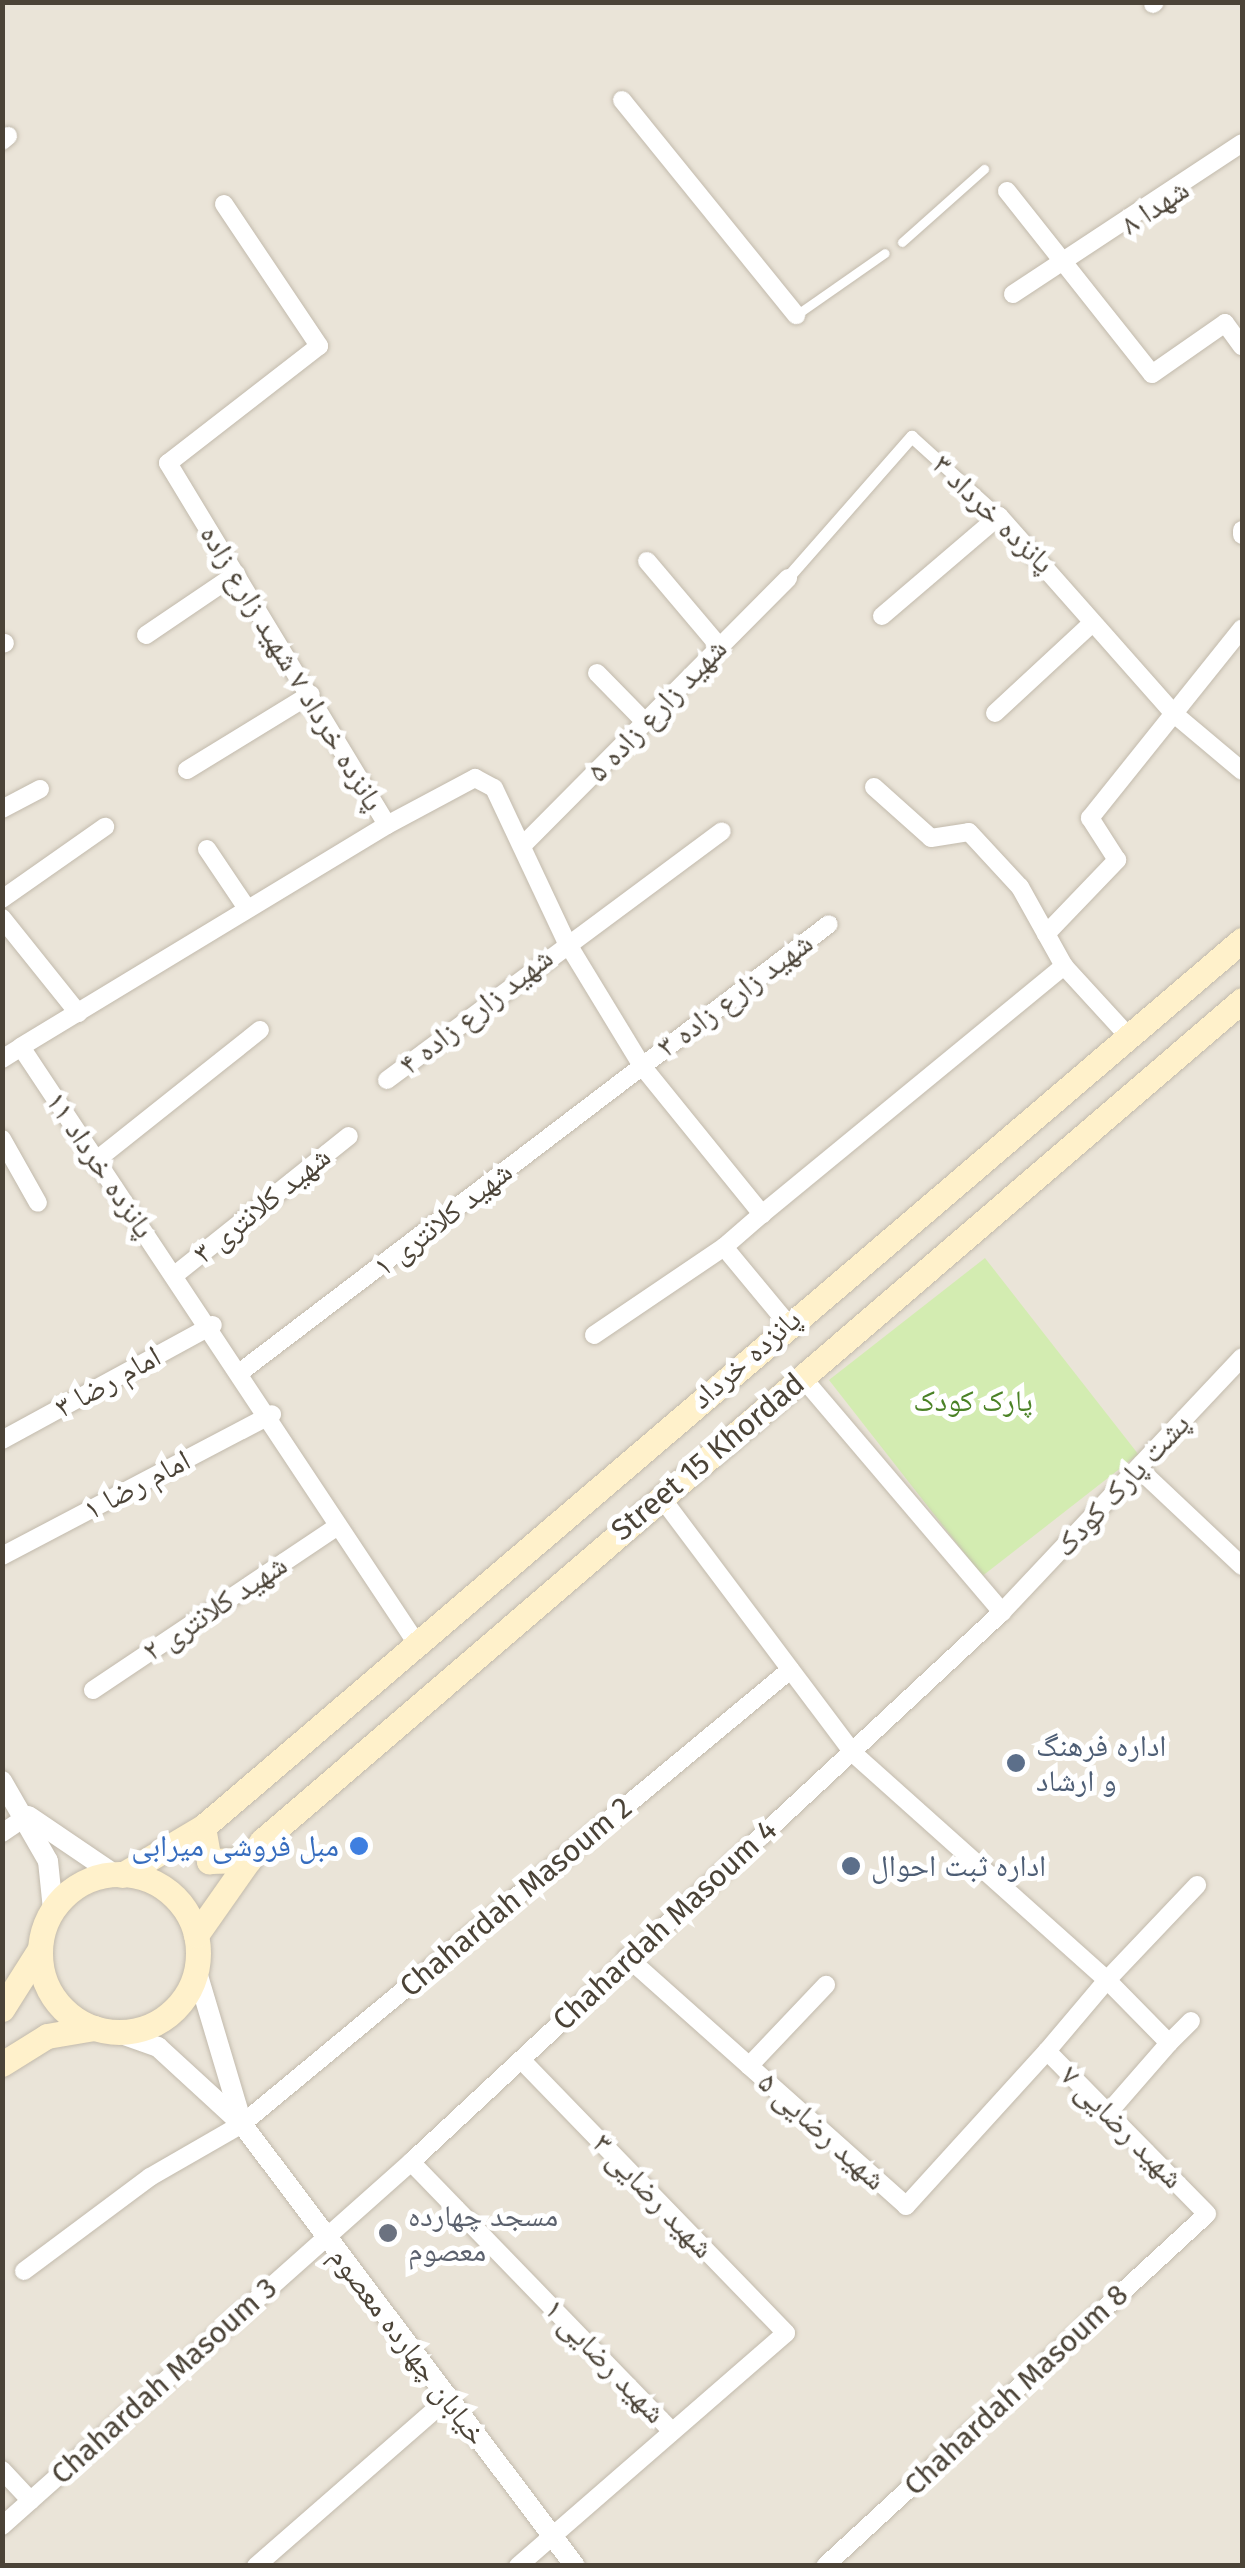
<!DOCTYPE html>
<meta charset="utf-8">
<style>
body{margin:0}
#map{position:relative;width:1245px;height:2568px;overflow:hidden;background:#f6f2ea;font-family:"Fira Sans","Noto Naskh Arabic",sans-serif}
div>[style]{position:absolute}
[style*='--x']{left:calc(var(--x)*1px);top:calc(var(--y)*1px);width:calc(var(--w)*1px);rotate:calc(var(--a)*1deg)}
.residential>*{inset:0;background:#eae4d8;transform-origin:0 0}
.green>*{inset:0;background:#d3ecb1;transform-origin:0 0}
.roads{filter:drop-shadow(0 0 2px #c2baac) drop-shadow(0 0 2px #c2baac)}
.service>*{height:9px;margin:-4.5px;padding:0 4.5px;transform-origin:4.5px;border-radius:4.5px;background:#fff}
.pedestrian>*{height:12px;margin:-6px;padding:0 6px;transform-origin:6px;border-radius:6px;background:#fff}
.minor>*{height:18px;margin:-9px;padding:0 9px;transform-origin:9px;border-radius:9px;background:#fff}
.tertiary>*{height:20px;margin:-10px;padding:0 10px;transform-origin:10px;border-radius:10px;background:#fff}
.secondary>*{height:25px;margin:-12.5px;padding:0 12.5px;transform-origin:12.5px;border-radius:12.5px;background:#fff1cb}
.secondary>.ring{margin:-12.5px;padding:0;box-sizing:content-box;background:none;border:25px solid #fff1cb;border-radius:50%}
.dots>*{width:28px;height:28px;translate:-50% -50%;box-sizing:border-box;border:5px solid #fff;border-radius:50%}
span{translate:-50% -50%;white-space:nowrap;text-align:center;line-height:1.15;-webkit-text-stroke:10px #fff;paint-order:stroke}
.street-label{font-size:30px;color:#4b4337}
.park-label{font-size:30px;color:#4b8226}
.service-label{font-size:30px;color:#4e5e75}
.left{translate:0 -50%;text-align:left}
.shop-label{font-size:30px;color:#366cbe}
.right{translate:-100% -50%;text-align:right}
.worship-label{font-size:30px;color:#5b616d}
.frame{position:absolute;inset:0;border:5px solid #4b4337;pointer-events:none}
</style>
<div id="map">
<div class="residential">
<i style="left:3px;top:3px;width:1239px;height:2562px"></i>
</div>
<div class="green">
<i style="left:985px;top:1258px;width:249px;height:198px;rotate:52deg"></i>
</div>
<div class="roads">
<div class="service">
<i style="--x:902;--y:242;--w:110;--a:-41.7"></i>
<i style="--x:796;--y:315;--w:108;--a:-34.9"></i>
</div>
<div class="pedestrian">
<i style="--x:788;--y:578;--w:188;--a:-48.7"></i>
<i style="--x:912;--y:437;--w:118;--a:42.2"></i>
</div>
<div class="minor">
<i style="--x:1153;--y:4;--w:3;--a:-45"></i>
<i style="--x:622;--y:100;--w:277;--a:51"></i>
<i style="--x:2;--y:141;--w:8;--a:-40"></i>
<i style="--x:1007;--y:191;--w:233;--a:51.6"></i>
<i style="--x:1152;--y:374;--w:89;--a:-34.9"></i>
<i style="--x:1225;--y:323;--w:29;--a:54"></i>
<i style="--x:224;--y:204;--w:171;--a:56.2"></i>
<i style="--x:319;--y:346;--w:191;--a:142.2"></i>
<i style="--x:168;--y:463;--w:423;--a:58.8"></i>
<i style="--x:387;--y:825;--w:100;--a:-28.1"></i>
<i style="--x:475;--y:778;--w:21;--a:28"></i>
<i style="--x:494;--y:788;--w:169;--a:64.8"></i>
<i style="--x:566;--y:941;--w:146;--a:58.7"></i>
<i style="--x:642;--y:1066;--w:191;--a:51"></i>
<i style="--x:762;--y:1214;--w:50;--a:139"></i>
<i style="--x:724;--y:1247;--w:99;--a:50.3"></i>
<i style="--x:1013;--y:294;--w:274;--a:-33.4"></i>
<i style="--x:1242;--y:530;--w:5;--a:90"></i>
<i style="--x:647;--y:561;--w:110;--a:49.8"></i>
<i style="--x:882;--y:616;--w:154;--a:-40.5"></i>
<i style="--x:999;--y:516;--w:263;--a:48.5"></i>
<i style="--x:1173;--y:713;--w:90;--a:40"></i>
<i style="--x:146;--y:635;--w:109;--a:-34.1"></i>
<i style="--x:2;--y:644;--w:3;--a:-18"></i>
<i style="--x:597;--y:673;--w:69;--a:45.6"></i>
<i style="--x:995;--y:713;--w:129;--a:-42.8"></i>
<i style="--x:187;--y:770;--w:145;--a:-31.5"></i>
<i style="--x:874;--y:787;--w:76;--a:41.8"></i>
<i style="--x:931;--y:838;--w:38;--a:-9"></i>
<i style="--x:969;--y:832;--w:75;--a:47.2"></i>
<i style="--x:1020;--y:887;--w:90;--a:60.9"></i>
<i style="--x:1064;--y:966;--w:98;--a:47.5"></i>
<i style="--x:2;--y:809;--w:43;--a:-27.8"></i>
<i style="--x:387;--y:825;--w:428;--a:148.8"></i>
<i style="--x:21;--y:1047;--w:713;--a:56.44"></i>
<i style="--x:526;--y:842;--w:372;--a:-45.2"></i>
<i style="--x:207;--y:849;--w:70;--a:56.1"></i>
<i style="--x:2;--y:899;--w:126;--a:-35"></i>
<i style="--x:2;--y:918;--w:122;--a:51.3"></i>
<i style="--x:1046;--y:934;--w:103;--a:-46.2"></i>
<i style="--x:1117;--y:860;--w:50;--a:-122.7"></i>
<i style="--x:1090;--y:818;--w:243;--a:-51.3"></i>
<i style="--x:2;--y:1059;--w:22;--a:-32"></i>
<i style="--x:387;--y:1080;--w:417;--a:-36.6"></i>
<i style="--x:2;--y:1139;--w:73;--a:60.6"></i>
<i style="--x:94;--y:1162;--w:212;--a:-38.5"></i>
<i style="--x:762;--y:1214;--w:391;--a:-39.4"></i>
<i style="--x:176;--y:1274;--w:221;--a:-38.6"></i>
<i style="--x:594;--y:1335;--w:157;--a:-34.1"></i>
<i style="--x:243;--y:1370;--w:736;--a:-37.27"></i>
<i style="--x:802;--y:1377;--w:309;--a:49.6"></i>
<i style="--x:2;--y:1440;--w:240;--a:-28.6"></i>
<i style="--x:1138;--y:1468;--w:143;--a:43.3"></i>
<i style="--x:661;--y:1497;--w:320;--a:53.1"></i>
<i style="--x:853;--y:1753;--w:341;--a:41.8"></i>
<i style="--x:1107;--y:1980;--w:93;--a:130.2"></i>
<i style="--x:1047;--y:2051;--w:228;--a:45.5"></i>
<i style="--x:1207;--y:2214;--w:519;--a:137.34"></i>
<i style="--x:2;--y:1556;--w:305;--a:-27.7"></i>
<i style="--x:93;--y:1690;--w:295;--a:-33.8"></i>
<i style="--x:2;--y:1833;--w:32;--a:-34"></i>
<i style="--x:627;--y:1957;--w:374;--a:41.7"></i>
<i style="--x:906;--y:2206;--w:210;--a:-47.7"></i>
<i style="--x:1169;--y:2043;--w:31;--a:-45"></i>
<i style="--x:749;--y:2066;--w:112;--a:-46.5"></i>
<i style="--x:1108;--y:2113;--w:93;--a:-48.9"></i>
<i style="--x:1169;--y:2043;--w:88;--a:-134.5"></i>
<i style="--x:1107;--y:1980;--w:131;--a:-46.5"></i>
<i style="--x:411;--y:2162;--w:375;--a:45.9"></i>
<i style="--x:24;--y:2271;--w:157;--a:-36.7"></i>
<i style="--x:150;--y:2177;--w:106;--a:-29.9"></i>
<i style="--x:242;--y:2124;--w:712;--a:-39.64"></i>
<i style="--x:2;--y:2470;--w:42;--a:46.9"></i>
<i style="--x:2;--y:2526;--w:548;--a:-41.67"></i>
<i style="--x:411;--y:2162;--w:807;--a:-42.94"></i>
<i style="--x:1002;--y:1612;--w:350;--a:-46.7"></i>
<i style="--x:256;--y:2566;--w:252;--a:-41.1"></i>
<i style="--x:518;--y:2566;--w:355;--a:-41"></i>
<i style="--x:786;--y:2333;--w:380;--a:-134.1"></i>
</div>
<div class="tertiary">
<i style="--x:2;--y:1781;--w:92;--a:60.1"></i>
<i style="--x:48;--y:1861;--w:48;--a:84.1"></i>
<i style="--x:30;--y:1817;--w:102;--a:34.2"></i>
<i style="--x:196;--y:1969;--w:154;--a:73.4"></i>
<i style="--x:116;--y:2032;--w:45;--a:19.7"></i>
<i style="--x:158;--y:2047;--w:114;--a:42.5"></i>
<i style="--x:242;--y:2124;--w:553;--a:53.01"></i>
</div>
<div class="secondary">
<i style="--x:203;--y:1827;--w:35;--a:80"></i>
<i style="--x:209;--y:1861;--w:40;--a:-1.4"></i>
<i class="ring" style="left:40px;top:1874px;width:133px;height:133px"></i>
<i style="--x:122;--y:1875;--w:94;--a:-30.7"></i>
<i style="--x:203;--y:1827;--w:1366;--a:-40.49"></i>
<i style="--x:196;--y:1935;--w:115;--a:-54.9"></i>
<i style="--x:262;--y:1841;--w:1291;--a:-40.63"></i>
<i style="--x:2;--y:2009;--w:67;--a:-57.7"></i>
<i style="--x:2;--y:2064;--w:53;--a:-31.9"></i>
<i style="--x:47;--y:2036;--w:48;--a:-9.7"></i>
</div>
</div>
<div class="dots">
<i style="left:1016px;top:1763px;background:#5c6f8a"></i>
<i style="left:359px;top:1846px;background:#3f7fe0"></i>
<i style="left:851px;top:1866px;background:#5c6f8a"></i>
<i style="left:388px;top:2233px;background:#6b7280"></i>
</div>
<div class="street-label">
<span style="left:1155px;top:207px;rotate:-34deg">شهدا ۸</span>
<span style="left:993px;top:514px;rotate:44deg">پانزده خرداد ۳</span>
<span style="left:292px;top:668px;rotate:59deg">پانزده خرداد ۷ شهید زارع زاده</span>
<span style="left:657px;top:710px;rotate:-46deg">شهید زارع زاده ۵</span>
<span style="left:735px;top:995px;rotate:-37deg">شهید زارع زاده ۳</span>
<span style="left:476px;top:1011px;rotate:-38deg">شهید زارع زاده ۴</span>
<span style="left:100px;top:1165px;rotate:56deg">پانزده خرداد ۱۱</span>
<span style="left:262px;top:1205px;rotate:-39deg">شهید کلانتری ۳</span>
<span style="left:443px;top:1219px;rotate:-38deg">شهید کلانتری ۱</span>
<span style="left:746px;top:1359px;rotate:-41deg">پانزده خرداد</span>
<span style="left:108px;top:1382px;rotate:-29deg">امام رضا ۳</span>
<span style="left:708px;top:1457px;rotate:-40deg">Street 15 Khordad</span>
<span style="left:137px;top:1485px;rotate:-28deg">امام رضا ۱</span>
<span style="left:1122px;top:1485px;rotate:-47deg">پشت پارک کودک</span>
<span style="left:215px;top:1608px;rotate:-34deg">شهید کلانتری ۲</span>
<span style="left:516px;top:1897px;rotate:-40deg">Chahardah Masoum 2</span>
<span style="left:665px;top:1925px;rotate:-43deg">Chahardah Masoum 4</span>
<span style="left:1122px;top:2127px;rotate:45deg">شهید رضایی ۷</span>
<span style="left:822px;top:2131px;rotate:42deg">شهید رضایی ۵</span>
<span style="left:653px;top:2196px;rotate:46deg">شهید رضایی ۳</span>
<span style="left:408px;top:2346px;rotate:53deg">خیابان چهارده معصوم</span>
<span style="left:605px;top:2361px;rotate:46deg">شهید رضایی ۱</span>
<span style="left:164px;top:2381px;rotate:-42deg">Chahardah Masoum 3</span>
<span style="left:1016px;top:2390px;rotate:-43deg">Chahardah Masoum 8</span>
</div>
<div class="park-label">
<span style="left:973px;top:1401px">پارک کودک</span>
</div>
<div class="service-label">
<span class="left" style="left:1036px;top:1763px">اداره فرهنگ<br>و ارشاد</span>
<span class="left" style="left:871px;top:1866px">اداره ثبت احوال</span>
</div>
<div class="shop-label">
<span class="right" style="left:339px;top:1846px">مبل فروشی میرابی</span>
</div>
<div class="worship-label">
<span class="left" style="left:408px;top:2233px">مسجد چهارده<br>معصوم</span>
</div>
<div class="frame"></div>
</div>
